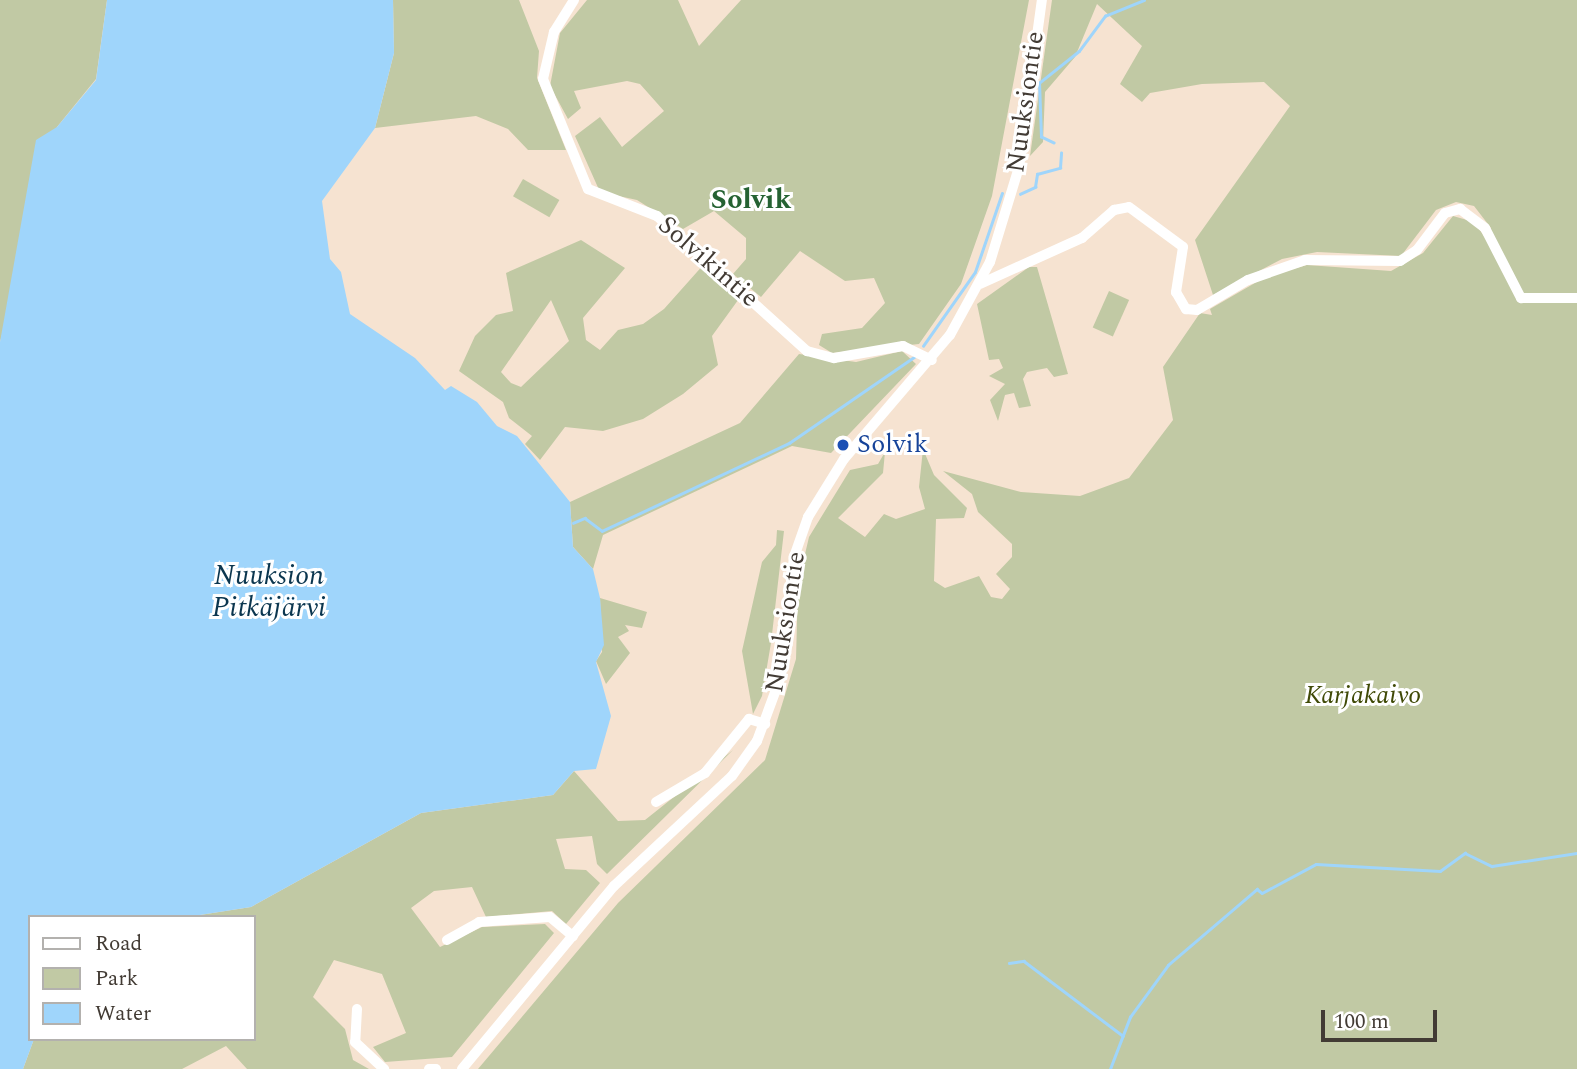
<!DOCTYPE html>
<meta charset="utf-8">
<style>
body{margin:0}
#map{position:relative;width:1577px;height:1069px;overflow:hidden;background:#f6e3d1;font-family:Spectral,serif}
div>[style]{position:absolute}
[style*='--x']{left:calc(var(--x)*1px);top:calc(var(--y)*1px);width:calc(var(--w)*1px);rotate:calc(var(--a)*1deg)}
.green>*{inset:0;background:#c1c9a4;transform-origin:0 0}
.water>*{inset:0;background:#9fd5fb}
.stream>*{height:2.5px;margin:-1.25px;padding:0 1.25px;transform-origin:1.25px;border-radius:1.25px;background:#9fd5fb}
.minor>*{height:10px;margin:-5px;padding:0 5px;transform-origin:5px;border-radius:5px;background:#fff}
.dots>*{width:19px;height:19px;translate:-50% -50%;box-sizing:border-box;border:4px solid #fff;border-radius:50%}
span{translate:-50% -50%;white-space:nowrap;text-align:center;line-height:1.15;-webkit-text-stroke:6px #fff;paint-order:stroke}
.street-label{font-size:26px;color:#423b34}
.transit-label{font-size:26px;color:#164399}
.left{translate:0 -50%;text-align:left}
.park-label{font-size:26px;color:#404a07;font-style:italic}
.neighbourhood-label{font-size:28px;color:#256232;font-weight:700}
.water-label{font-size:28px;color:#0b364f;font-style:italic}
.legend{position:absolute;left:28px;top:915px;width:228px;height:126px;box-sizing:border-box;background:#fff;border:2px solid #b3b1ae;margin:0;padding:9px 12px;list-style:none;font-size:21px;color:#423b34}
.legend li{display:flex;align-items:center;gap:14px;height:35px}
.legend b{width:35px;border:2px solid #b3b1ae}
.scale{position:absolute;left:1321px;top:1010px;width:116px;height:32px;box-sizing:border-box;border:4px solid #423b34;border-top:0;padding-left:9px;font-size:21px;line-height:24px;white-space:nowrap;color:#423b34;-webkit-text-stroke:5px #fff;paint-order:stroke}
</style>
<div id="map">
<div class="green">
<i style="clip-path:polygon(0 0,107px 0,96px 79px,57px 127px,0 342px)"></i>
<i style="clip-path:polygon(393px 0,519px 0,539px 51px,537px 78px,566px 150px,528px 150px,508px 129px,476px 116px,375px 128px,394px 53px)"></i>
<i style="clip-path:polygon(587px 0,678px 0,699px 46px,741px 0,1029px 0,992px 196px,961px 284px,919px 344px,832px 353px,819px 345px,822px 334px,862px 328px,885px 303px,874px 278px,845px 281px,800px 251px,761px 297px,733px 274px,746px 259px,746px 238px,714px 211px,683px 229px,637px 200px,600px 192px,575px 136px,600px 117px,622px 147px,664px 111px,640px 84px,627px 81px,574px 91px,581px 108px,568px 119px,550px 86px,560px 33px)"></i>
<i style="clip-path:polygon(1052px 0,1577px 0,1577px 1069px,478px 1069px,618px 903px,765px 760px,796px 659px,798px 584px,809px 537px,850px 470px,878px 464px,885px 452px,883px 473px,838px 518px,865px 537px,884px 514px,896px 519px,925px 509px,919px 487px,923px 449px,934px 475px,967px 508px,964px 518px,936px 519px,934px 581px,945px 588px,979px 576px,991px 597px,1002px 599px,1010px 589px,996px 574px,1012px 557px,1012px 544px,978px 512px,972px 494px,943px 471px,1021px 492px,1080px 496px,1129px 478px,1173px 420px,1163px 367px,1200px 313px,1212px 315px,1210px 309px,1267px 276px,1307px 265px,1391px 271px,1423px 253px,1453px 216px,1474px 222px,1484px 236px,1491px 228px,1474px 206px,1456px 202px,1436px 210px,1401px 256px,1317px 252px,1282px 259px,1213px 295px,1195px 240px,1290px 106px,1264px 82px,1202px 84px,1150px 93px,1142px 102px,1120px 84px,1142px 46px,1097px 4px,1075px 57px,1045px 92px,1043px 142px,1030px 156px)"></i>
<i style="left:523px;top:179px;width:42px;height:20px;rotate:30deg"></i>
<i style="clip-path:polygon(evenodd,581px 240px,625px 268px,583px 318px,586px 340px,600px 350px,618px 330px,643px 324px,664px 309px,705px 263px,741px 296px,712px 336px,718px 365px,683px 394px,643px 419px,603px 431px,565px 427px,540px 460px,525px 444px,532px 436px,509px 418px,503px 402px,459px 371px,475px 336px,496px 315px,513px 311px,506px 273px,581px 240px,551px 300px,569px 341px,521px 387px,511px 383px,501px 372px,551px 300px)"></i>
<i style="clip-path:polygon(1029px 267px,1037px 267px,1068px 374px,1054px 377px,1047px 368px,1027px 372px,1023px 379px,1031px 406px,1019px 408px,1014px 393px,1005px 395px,998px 421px,990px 400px,1005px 384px,989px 376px,1003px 368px,999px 359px,989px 360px,977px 304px)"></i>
<i style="left:1109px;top:291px;width:22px;height:40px;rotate:24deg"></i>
<i style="clip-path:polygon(902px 351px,916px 364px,831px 453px,792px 446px,603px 535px,593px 569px,573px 547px,570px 502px,740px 423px,799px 354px,856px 362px)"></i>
<i style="clip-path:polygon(777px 530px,784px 531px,771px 643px,762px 696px,753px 714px,742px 651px,762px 562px,776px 545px)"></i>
<i style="clip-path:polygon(600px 598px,647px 612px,642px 628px,625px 625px,629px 631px,618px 637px,630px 653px,606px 684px,596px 661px,602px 652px)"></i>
<i style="clip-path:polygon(733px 750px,607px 874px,597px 864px,592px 836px,556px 839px,565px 869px,586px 870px,600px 883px,566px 924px,552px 911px,486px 917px,472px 887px,434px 891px,411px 908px,440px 947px,482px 927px,545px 924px,554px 933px,452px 1057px,385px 1062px,373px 1047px,406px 1033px,382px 974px,334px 960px,313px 997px,345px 1029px,353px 1060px,369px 1069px,247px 1069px,226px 1046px,182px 1069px,23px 1069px,34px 1039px,254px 1039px,254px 917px,187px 917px,251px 907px,421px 813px,553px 795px,574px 771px,618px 821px,645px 820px)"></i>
</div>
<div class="water">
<i style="clip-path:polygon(107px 0,393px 0,394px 53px,375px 128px,322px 201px,330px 259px,341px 272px,350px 314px,415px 358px,445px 390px,451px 386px,477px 402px,497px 426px,517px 436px,570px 502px,573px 547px,593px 569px,600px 598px,604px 645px,596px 662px,611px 716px,596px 769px,574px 771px,553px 795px,421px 813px,251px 907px,187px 917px,30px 917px,34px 1039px,23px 1069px,0 1069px,0 342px,36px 140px,57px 127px,96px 80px)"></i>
</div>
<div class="stream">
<i style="--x:1054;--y:143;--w:14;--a:-155"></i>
<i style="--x:1041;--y:137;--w:54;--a:-92.1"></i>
<i style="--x:1039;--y:83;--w:51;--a:-38.7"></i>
<i style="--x:1079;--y:51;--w:44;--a:-53.4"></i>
<i style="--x:1105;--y:16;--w:42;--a:-22.3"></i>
<i style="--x:1020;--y:194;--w:17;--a:-25"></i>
<i style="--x:1035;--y:187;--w:13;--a:-81"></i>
<i style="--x:1037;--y:174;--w:24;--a:-15"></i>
<i style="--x:1060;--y:168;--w:15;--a:-86"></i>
<i style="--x:923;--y:346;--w:90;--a:-54.9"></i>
<i style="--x:975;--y:272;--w:83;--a:-71.1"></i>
<i style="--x:573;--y:523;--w:13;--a:-23"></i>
<i style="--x:585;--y:518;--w:21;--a:37"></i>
<i style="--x:602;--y:531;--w:207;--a:-25.2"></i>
<i style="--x:789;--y:443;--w:152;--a:-34.5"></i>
<i style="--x:1009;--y:963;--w:15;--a:-8"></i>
<i style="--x:1024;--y:961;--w:124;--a:37.1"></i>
<i style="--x:1110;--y:1069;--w:56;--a:-69"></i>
<i style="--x:1130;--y:1017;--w:64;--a:-53.8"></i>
<i style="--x:1168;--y:965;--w:117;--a:-40.5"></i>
<i style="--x:1257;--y:889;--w:6;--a:39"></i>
<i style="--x:1262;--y:893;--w:61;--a:-28.2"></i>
<i style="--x:1316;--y:864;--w:124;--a:3.2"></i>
<i style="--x:1440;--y:871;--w:31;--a:-36"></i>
<i style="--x:1465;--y:853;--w:30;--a:26"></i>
<i style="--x:1492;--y:866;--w:86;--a:-8.7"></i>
</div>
<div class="minor">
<i style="--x:574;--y:0;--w:38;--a:122"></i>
<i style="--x:554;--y:32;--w:48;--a:103.2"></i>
<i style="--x:543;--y:79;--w:119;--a:67.8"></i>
<i style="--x:588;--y:189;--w:74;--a:21.4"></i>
<i style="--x:657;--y:216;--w:202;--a:42"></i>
<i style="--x:807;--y:351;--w:28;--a:15"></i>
<i style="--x:834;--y:358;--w:70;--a:-9.9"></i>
<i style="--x:903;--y:346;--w:32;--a:26"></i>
<i style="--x:980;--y:284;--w:112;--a:-24.3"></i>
<i style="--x:1082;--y:238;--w:43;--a:-41.2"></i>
<i style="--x:1114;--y:210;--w:15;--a:-11"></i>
<i style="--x:1129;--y:207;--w:67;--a:36.5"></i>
<i style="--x:1183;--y:247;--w:46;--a:98.8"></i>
<i style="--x:1176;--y:292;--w:20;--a:60"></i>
<i style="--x:1186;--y:309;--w:11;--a:5"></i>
<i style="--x:1197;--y:310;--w:59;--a:-30.5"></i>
<i style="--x:1248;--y:280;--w:60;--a:-19.3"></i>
<i style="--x:1305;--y:260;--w:95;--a:0.6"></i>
<i style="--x:1400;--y:261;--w:20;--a:-33"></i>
<i style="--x:1417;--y:250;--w:46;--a:-52.9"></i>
<i style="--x:1445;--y:213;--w:16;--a:-15"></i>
<i style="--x:1460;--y:209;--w:31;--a:37"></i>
<i style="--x:1485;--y:228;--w:79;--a:62.8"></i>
<i style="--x:1521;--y:298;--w:56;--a:0"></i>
<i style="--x:656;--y:802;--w:57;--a:-30.6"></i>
<i style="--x:705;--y:773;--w:70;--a:-50.8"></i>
<i style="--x:749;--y:719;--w:17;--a:17"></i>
<i style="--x:447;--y:940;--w:37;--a:-29"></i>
<i style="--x:479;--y:922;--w:71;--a:-4"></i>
<i style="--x:550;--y:917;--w:30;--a:40"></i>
<i style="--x:357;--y:1009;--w:33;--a:93"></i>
<i style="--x:355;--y:1042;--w:40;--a:43"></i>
<i style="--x:429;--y:1069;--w:7;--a:0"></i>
<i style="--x:462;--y:1069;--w:238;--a:-50.3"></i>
<i style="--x:614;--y:886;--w:161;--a:-43"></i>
<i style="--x:732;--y:776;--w:43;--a:-54.5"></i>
<i style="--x:757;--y:741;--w:69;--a:-69.7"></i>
<i style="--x:781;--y:676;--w:120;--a:-83.8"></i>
<i style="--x:794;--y:557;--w:42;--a:-70.7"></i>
<i style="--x:808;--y:517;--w:68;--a:-58.2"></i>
<i style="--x:844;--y:459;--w:163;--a:-49.5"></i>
<i style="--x:950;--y:335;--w:83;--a:-61.3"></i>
<i style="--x:990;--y:262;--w:99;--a:-73"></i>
<i style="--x:1019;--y:167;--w:169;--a:-82.2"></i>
</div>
<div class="dots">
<i style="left:843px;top:445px;background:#1a4fb4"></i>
</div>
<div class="street-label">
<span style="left:1026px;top:102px;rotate:-82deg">Nuuksiontie</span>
<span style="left:708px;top:262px;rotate:41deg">Solvikintie</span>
<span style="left:786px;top:622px;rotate:-81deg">Nuuksiontie</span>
</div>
<div class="transit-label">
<span class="left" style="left:857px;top:445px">Solvik</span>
</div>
<div class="park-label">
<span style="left:1363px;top:696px">Karjakaivo</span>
</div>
<div class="neighbourhood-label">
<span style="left:751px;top:200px">Solvik</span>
</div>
<div class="water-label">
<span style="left:269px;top:592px">Nuuksion<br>Pitkäjärvi</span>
</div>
<ul class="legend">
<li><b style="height:9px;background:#fff"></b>Road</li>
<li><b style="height:19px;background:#c1c9a4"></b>Park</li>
<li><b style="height:19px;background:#9fd5fb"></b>Water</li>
</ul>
<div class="scale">100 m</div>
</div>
